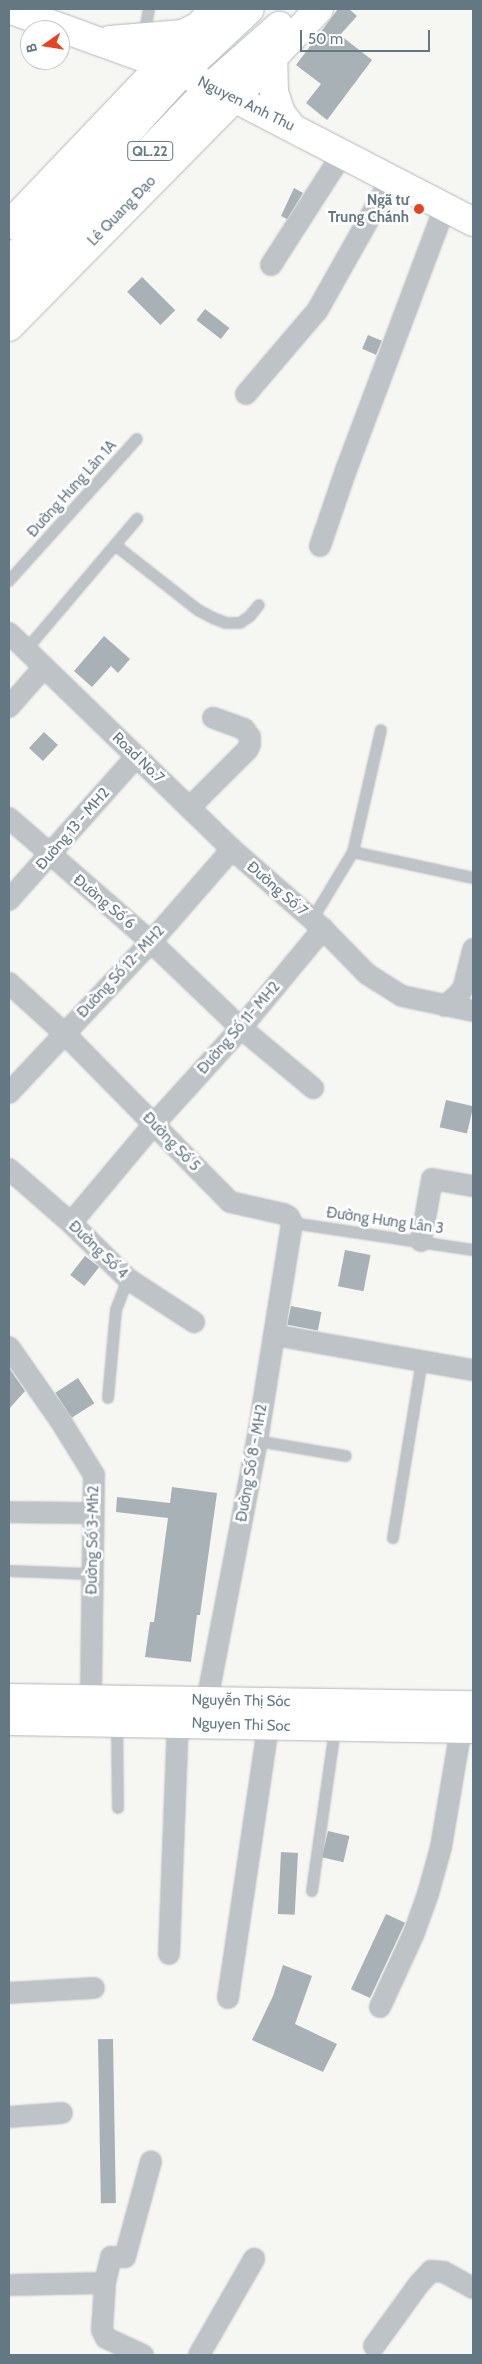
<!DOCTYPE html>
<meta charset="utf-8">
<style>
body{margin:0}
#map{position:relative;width:482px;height:2364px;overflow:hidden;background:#f6f6f2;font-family:Cabin,sans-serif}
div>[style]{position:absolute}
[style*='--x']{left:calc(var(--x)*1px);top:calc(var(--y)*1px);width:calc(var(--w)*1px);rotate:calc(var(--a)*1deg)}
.building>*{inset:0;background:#a8b1b6;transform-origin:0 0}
.roads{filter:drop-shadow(0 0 1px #b3b9bd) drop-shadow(0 0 1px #b3b9bd)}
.lane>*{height:10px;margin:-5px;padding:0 5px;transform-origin:5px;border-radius:5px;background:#bec3c7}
.street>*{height:20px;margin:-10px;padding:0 10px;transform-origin:10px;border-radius:10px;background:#bec3c7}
.secondary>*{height:28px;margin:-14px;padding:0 14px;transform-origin:14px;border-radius:14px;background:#fff}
.highway>*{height:28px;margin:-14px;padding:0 14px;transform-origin:14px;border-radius:14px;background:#fff}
.dots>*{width:14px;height:14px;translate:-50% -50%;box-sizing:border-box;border:2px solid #fff;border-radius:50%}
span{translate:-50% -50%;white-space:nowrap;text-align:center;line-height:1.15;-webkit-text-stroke:5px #fff;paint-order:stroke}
.shield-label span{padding:1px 4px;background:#fff;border:1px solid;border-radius:4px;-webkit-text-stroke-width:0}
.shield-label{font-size:14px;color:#647884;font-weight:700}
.street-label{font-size:15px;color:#647884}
.poi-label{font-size:15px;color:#647884;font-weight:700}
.right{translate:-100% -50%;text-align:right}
.frame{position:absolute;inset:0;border:10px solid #647884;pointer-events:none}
.north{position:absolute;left:20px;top:20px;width:50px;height:50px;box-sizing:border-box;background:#fff;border:1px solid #c1c9ce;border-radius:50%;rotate:257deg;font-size:14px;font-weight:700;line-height:20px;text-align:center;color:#647884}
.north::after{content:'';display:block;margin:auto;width:18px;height:22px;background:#e74321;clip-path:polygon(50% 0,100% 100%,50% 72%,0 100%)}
.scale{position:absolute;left:300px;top:30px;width:130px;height:22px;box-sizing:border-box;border:2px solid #647884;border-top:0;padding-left:6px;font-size:15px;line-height:18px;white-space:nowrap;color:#647884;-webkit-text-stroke:4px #fff;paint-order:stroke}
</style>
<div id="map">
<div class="building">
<i style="clip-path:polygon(338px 9px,349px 9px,357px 16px,340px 35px,372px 60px,327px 120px,306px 103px,321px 84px,296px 65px)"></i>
<i style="clip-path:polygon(294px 188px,303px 193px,287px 219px,281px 216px)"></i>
<i style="left:142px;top:277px;width:47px;height:21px;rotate:45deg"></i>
<i style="left:205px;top:309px;width:31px;height:14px;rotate:38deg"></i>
<i style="left:368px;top:335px;width:15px;height:15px;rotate:23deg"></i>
<i style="clip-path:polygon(104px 636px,130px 659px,118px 673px,111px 666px,92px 687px,74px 671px)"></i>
<i style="left:44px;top:732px;width:19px;height:22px;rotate:43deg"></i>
<i style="left:446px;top:1100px;width:28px;height:28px;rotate:13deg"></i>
<i style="left:345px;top:1250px;width:26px;height:37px;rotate:11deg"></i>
<i style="left:85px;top:1256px;width:18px;height:24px;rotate:38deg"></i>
<i style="left:291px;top:1306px;width:31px;height:19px;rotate:11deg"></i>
<i style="clip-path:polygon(9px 1368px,25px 1391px,9px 1409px)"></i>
<i style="left:78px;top:1378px;width:30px;height:27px;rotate:57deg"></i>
<i style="clip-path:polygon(172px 1487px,217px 1493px,200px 1615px,197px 1615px,191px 1662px,145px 1657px,150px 1622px,154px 1622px,168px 1518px,116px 1512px,117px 1497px,170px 1503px)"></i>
<i style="left:328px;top:1831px;width:22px;height:27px;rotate:13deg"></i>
<i style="left:281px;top:1852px;width:17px;height:62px;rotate:3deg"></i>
<i style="left:386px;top:1914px;width:21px;height:83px;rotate:25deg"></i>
<i style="clip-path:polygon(283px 1965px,312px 1976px,295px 2024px,337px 2044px,323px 2072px,252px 2040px,273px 1996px)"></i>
<i style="left:113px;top:2039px;width:164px;height:15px;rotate:89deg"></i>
</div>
<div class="roads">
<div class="lane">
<i style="--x:144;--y:35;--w:26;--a:-79"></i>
<i style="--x:115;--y:545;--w:105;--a:38.1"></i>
<i style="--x:198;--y:610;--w:17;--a:28"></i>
<i style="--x:213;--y:618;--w:14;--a:21"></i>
<i style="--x:226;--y:623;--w:14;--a:0"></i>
<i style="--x:240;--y:623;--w:12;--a:-35"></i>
<i style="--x:250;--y:616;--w:14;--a:-51"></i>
<i style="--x:9;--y:581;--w:191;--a:-48"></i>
<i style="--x:26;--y:650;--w:172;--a:-49.7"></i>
<i style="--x:353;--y:852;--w:123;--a:12.2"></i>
<i style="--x:312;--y:920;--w:79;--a:-58.9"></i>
<i style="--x:353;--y:852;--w:125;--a:-77.1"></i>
<i style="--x:292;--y:1223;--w:183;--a:8.5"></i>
<i style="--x:108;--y:1398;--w:88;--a:-84.8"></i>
<i style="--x:116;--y:1310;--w:33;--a:-69"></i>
<i style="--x:257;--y:1441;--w:90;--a:9.6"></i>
<i style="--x:393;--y:1538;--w:180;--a:-80.7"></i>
<i style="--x:9;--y:1571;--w:82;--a:2.1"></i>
<i style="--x:117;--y:1724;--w:84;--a:89.3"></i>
<i style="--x:312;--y:1891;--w:164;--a:-81.9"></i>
</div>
<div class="street">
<i style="--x:271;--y:265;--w:133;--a:-57.3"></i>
<i style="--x:246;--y:394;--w:109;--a:-49.5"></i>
<i style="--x:317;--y:311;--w:153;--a:-60.6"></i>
<i style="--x:320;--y:546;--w:80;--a:-71.1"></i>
<i style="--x:346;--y:470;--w:282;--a:-69.4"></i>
<i style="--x:9;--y:633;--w:310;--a:44.1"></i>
<i style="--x:232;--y:849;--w:121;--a:41.3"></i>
<i style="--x:323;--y:929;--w:63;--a:45.6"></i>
<i style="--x:367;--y:974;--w:41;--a:32.2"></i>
<i style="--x:402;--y:996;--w:73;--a:11.9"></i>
<i style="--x:9;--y:707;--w:53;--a:-48.8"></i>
<i style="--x:189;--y:808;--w:83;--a:-45"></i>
<i style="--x:248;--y:749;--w:5;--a:-68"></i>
<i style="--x:250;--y:744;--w:7;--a:-90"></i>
<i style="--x:250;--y:737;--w:10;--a:-127"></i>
<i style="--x:244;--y:729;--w:33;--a:-160"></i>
<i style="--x:9;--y:818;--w:189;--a:41.1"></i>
<i style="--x:151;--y:942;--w:124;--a:43.7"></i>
<i style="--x:241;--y:1028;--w:94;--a:39.8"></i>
<i style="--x:9;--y:900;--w:191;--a:-48.4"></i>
<i style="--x:9;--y:983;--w:74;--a:42.3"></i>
<i style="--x:64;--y:1033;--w:237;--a:45.5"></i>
<i style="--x:230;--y:1202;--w:55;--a:12.5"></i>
<i style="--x:284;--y:1214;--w:6;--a:31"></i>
<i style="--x:289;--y:1217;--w:7;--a:63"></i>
<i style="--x:292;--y:1223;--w:221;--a:99.1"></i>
<i style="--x:257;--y:1441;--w:265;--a:100.9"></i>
<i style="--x:445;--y:1006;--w:20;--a:-41"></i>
<i style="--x:460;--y:993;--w:8;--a:-60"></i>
<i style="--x:464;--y:986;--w:38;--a:-76"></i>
<i style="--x:9;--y:1093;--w:207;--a:-46.8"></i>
<i style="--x:151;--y:942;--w:123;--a:-48.9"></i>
<i style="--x:9;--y:1169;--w:82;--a:41.1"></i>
<i style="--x:71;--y:1223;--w:80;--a:44.5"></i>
<i style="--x:128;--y:1279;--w:79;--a:33.1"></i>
<i style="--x:71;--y:1223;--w:129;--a:-50"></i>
<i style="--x:154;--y:1124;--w:130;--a:-47.8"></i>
<i style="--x:241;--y:1028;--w:129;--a:-50.4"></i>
<i style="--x:421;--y:1241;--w:63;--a:-79.9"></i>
<i style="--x:432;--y:1179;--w:42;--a:9.7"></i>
<i style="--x:274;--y:1335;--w:202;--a:10"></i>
<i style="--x:9;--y:1347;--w:89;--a:55.1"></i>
<i style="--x:60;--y:1420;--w:65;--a:58.3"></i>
<i style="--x:94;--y:1475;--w:224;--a:90.8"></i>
<i style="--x:9;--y:1512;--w:83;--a:0.7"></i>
<i style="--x:169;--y:1954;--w:231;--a:-87.8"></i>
<i style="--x:9;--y:1993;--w:85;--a:-3.4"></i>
<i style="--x:228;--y:1998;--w:275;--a:-81.6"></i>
<i style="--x:380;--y:2007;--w:81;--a:-65.3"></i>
<i style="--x:414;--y:1933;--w:41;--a:-70.3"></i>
<i style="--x:428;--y:1894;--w:49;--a:-74.5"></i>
<i style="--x:441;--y:1847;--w:120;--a:-80.4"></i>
<i style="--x:9;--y:2117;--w:53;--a:-4.3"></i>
<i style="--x:9;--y:2285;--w:96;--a:-1.2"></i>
<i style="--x:374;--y:2346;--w:77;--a:-54"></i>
<i style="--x:419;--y:2284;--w:18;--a:-47"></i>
<i style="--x:431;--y:2271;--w:13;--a:4"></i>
<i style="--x:444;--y:2272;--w:33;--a:29"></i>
<i style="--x:143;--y:2355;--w:41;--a:-155.3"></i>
<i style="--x:106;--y:2338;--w:9;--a:-117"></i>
<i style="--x:102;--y:2330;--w:47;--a:-86.3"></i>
<i style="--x:105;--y:2283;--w:27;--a:-77"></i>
<i style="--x:111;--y:2257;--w:14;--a:0"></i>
<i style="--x:125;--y:2257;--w:99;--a:-74.8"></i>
<i style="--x:199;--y:2355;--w:111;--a:-60.2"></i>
</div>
<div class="secondary">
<i style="--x:9;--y:9;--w:162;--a:19.9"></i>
<i style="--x:161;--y:64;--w:55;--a:23.7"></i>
<i style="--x:211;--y:86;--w:295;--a:27.4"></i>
<i style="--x:110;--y:40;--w:73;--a:-4.7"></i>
<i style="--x:183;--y:34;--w:20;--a:-27"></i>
<i style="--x:9;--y:1698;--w:464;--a:0.9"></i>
<i style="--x:9;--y:1721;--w:464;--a:1"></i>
</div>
<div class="highway">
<i style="--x:273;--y:46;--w:46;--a:88.8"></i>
<i style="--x:274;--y:92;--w:22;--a:72"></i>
<i style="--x:281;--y:113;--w:15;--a:53"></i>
<i style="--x:9;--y:225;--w:298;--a:-46.4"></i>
<i style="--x:9;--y:263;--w:257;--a:-47.7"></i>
<i style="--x:182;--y:73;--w:93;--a:-43.3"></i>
<i style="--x:9;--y:297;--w:292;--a:-46.2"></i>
<i style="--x:211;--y:86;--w:91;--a:-41.4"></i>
<i style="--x:9;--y:327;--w:323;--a:-45.4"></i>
<i style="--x:236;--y:97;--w:121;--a:-46.7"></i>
</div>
</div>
<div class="dots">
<i style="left:419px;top:209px;background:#e74321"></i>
</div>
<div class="shield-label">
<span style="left:150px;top:151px">QL.22</span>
</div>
<div class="street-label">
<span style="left:246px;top:104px;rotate:26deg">Nguyen Anh Thu</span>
<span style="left:122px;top:211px;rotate:-46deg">Lê Quang Đạo</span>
<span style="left:72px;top:489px;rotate:-48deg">Đường Hưng Lân 1A</span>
<span style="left:138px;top:758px;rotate:44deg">Road No.7</span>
<span style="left:73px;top:829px;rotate:-49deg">Đường 13 - MH2</span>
<span style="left:277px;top:889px;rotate:41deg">Đường Số 7</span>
<span style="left:104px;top:902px;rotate:40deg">Đường Số 6</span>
<span style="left:121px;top:972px;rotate:-47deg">Đường Số 12- MH2</span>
<span style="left:239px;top:1028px;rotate:-49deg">Đường Số 11- MH2</span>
<span style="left:171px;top:1142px;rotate:46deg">Đường Số 5</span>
<span style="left:385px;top:1221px;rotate:8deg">Đường Hưng Lân 3</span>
<span style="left:98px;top:1250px;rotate:44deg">Đường Số 4</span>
<span style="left:252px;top:1463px;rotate:-80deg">Đường Số 8 - MH2</span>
<span style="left:93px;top:1540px;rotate:-89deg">Đường Số 3-Mh2</span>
<span style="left:241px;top:1701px;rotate:1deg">Nguyễn Thị Sóc</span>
<span style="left:241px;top:1725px;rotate:2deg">Nguyen Thi Soc</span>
</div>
<div class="poi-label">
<span class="right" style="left:409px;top:209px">Ngã tư<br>Trung Chánh</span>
</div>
<div class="frame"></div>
<div class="north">B</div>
<div class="scale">50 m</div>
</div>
